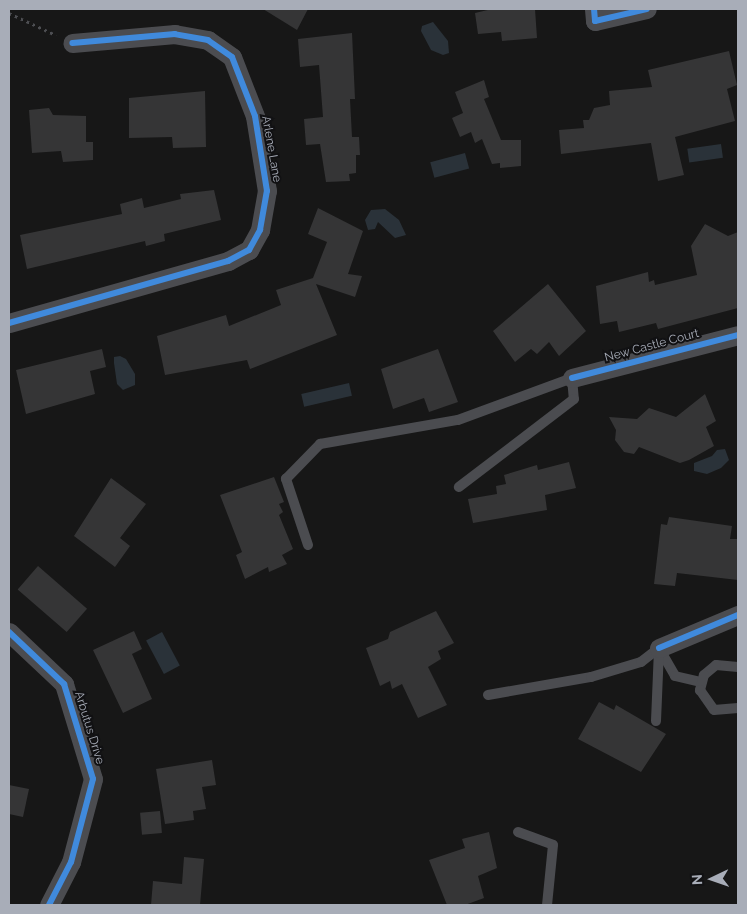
<!DOCTYPE html>
<style>
body{margin:0}
#map{position:relative;width:747px;height:914px;overflow:hidden;background:#171717;font-family:Raleway,sans-serif}
div>[style]{position:absolute}
[style*='--x']{left:calc(var(--x)*1px);top:calc(var(--y)*1px);width:calc(var(--w)*1px);rotate:calc(var(--a)*1deg)}
.water>*{inset:0;background:#2a3239;transform-origin:0 0}
.building>*{inset:0;background:#353536;transform-origin:0 0}
.path>*{height:3px;margin-top:-1.5px;transform-origin:0;background:repeating-linear-gradient(90deg,#4d4e52 0 2.5px,transparent 0 6.5px)}
.service>*{height:10px;margin:-5px;padding:0 5px;transform-origin:5px;border-radius:5px;background:#4b4c50}
.minor>*{height:19px;margin:-9.5px;padding:0 9.5px;transform-origin:9.5px;border-radius:9.5px;background:#4b4c50}
.cycleway>*{height:6px;margin:-3px;padding:0 3px;transform-origin:3px;border-radius:3px;background:#408adc}
span{translate:-50% -50%;white-space:nowrap;text-align:center;line-height:1.15;-webkit-text-stroke:4px #111113;paint-order:stroke}
.street-label{font-size:12px;color:#a8adb8}
.frame{position:absolute;inset:0;border:10px solid #a8adb8;pointer-events:none}
.north{position:absolute;left:687px;top:854px;width:50px;height:50px;-webkit-text-stroke:4px #111113;paint-order:stroke;rotate:267deg;font-size:14px;font-weight:700;line-height:20px;text-align:center;color:#a8adb8}
.north::after{content:'';display:block;margin:auto;width:18px;height:22px;background:#a8adb8;clip-path:polygon(50% 0,100% 100%,50% 72%,0 100%)}
</style>
<div id="map">
<div class="water">
<i style="clip-path:polygon(433px 22px,448px 41px,449px 53px,443px 55px,431px 50px,421px 31px,422px 26px)"></i>
<i style="left:721px;top:144px;width:14px;height:34px;rotate:82deg"></i>
<i style="left:465px;top:153px;width:16px;height:36px;rotate:75deg"></i>
<i style="clip-path:polygon(385px 209px,399px 220px,406px 235px,395px 238px,378px 222px,375px 229px,368px 230px,365px 220px,371px 210px)"></i>
<i style="clip-path:polygon(120px 356px,126px 359px,135px 374px,135px 385px,123px 390px,117px 384px,114px 363px,114px 357px)"></i>
<i style="left:349px;top:383px;width:13px;height:49px;rotate:77deg"></i>
<i style="clip-path:polygon(725px 449px,729px 460px,721px 468px,707px 474px,694px 471px,694px 463px,712px 456px,717px 450px)"></i>
<i style="left:162px;top:632px;width:38px;height:18px;rotate:62deg"></i>
</div>
<div class="building">
<i style="clip-path:polygon(263px 9px,308px 9px,297px 30px)"></i>
<i style="clip-path:polygon(492px 9px,535px 9px,537px 38px,502px 41px,501px 32px,478px 34px,475px 13px)"></i>
<i style="clip-path:polygon(352px 33px,355px 99px,350px 99px,352px 137px,359px 137px,360px 155px,356px 155px,356px 173px,349px 174px,350px 181px,326px 182px,320px 144px,306px 145px,304px 119px,323px 117px,319px 65px,300px 67px,298px 39px)"></i>
<i style="clip-path:polygon(729px 51px,737px 85px,727px 89px,735px 121px,675px 137px,684px 175px,658px 181px,651px 143px,561px 154px,559px 130px,584px 128px,583px 120px,589px 120px,594px 108px,610px 105px,609px 91px,652px 87px,648px 70px)"></i>
<i style="clip-path:polygon(484px 80px,489px 97px,484px 99px,501px 140px,521px 140px,521px 166px,500px 168px,500px 163px,492px 164px,482px 139px,475px 143px,471px 132px,460px 137px,452px 118px,463px 113px,455px 92px)"></i>
<i style="clip-path:polygon(205px 91px,206px 147px,173px 148px,172px 137px,129px 138px,129px 98px)"></i>
<i style="clip-path:polygon(49px 108px,53px 115px,86px 116px,86px 142px,93px 142px,93px 160px,63px 162px,61px 151px,32px 153px,29px 110px)"></i>
<i style="clip-path:polygon(214px 190px,221px 220px,164px 234px,165px 241px,146px 246px,145px 241px,27px 269px,20px 235px,122px 214px,120px 204px,142px 198px,144px 208px,181px 199px,180px 194px)"></i>
<i style="clip-path:polygon(318px 208px,363px 231px,348px 274px,362px 276px,355px 297px,316px 284px,337px 335px,250px 369px,247px 360px,165px 375px,157px 336px,226px 315px,229px 326px,281px 305px,276px 290px,313px 278px,327px 242px,308px 234px)"></i>
<i style="clip-path:polygon(705px 224px,728px 236px,738px 232px,738px 308px,658px 329px,656px 323px,619px 332px,617px 321px,600px 324px,596px 286px,648px 272px,649px 282px,654px 280px,655px 285px,697px 275px,691px 246px)"></i>
<i style="clip-path:polygon(548px 284px,586px 331px,559px 356px,549px 342px,537px 354px,531px 349px,515px 362px,493px 331px)"></i>
<i style="clip-path:polygon(102px 349px,106px 367px,90px 371px,95px 394px,26px 414px,16px 370px)"></i>
<i style="clip-path:polygon(438px 349px,458px 402px,429px 412px,424px 398px,393px 409px,381px 369px)"></i>
<i style="clip-path:polygon(705px 394px,716px 421px,706px 427px,714px 446px,689px 460px,680px 463px,639px 447px,634px 454px,624px 452px,615px 440px,616px 430px,609px 417px,637px 419px,649px 408px,676px 417px)"></i>
<i style="clip-path:polygon(569px 462px,576px 488px,545px 495px,547px 510px,473px 523px,468px 499px,497px 494px,496px 486px,506px 484px,504px 475px,537px 465px,538px 470px)"></i>
<i style="clip-path:polygon(274px 477px,284px 502px,279px 504px,283px 512px,279px 515px,293px 549px,282px 555px,287px 564px,269px 572px,268px 567px,245px 579px,236px 555px,242px 552px,220px 495px)"></i>
<i style="clip-path:polygon(111px 478px,146px 504px,120px 538px,130px 546px,115px 567px,74px 536px)"></i>
<i style="clip-path:polygon(669px 517px,732px 526px,730px 539px,738px 539px,738px 580px,677px 573px,675px 586px,654px 584px,661px 524px,667px 525px)"></i>
<i style="left:38px;top:566px;width:65px;height:31px;rotate:41deg"></i>
<i style="clip-path:polygon(436px 611px,454px 643px,438px 651px,441px 659px,428px 667px,447px 705px,418px 718px,402px 684px,392px 689px,390px 681px,380px 686px,366px 648px,388px 639px,390px 632px)"></i>
<i style="clip-path:polygon(134px 631px,142px 649px,132px 654px,152px 699px,123px 713px,93px 650px)"></i>
<i style="clip-path:polygon(599px 702px,614px 710px,616px 705px,666px 734px,641px 772px,578px 739px)"></i>
<i style="clip-path:polygon(212px 760px,216px 785px,202px 787px,206px 809px,193px 811px,194px 820px,165px 824px,156px 769px)"></i>
<i style="clip-path:polygon(9px 785px,29px 789px,23px 817px,9px 814px)"></i>
<i style="left:160px;top:811px;width:22px;height:20px;rotate:85deg"></i>
<i style="clip-path:polygon(489px 832px,497px 868px,478px 876px,484px 898px,465px 905px,447px 905px,429px 860px,465px 848px,462px 839px)"></i>
<i style="clip-path:polygon(184px 857px,204px 859px,200px 905px,151px 905px,153px 881px,182px 884px)"></i>
</div>
<div class="path">
<i style="--x:9;--y:13;--w:52;--a:25.1"></i>
</div>
<div class="service">
<i style="--x:308;--y:545;--w:70;--a:-108.4"></i>
<i style="--x:286;--y:479;--w:49;--a:-45.8"></i>
<i style="--x:320;--y:444;--w:140;--a:-9.9"></i>
<i style="--x:458;--y:420;--w:121;--a:-20.2"></i>
<i style="--x:572;--y:378;--w:21;--a:85"></i>
<i style="--x:574;--y:399;--w:145;--a:142.6"></i>
<i style="--x:659;--y:648;--w:32;--a:60"></i>
<i style="--x:675;--y:676;--w:27;--a:13"></i>
<i style="--x:738;--y:667;--w:22;--a:-175"></i>
<i style="--x:716;--y:665;--w:16;--a:140"></i>
<i style="--x:704;--y:675;--w:16;--a:105"></i>
<i style="--x:700;--y:690;--w:24;--a:55"></i>
<i style="--x:714;--y:710;--w:24;--a:-5"></i>
<i style="--x:488;--y:695;--w:105;--a:-9.9"></i>
<i style="--x:591;--y:677;--w:52;--a:-16.7"></i>
<i style="--x:641;--y:662;--w:23;--a:-38"></i>
<i style="--x:656;--y:721;--w:73;--a:-87.6"></i>
<i style="--x:518;--y:832;--w:37;--a:20"></i>
<i style="--x:553;--y:845;--w:60;--a:95.7"></i>
</div>
<div class="minor">
<i style="--x:594;--y:9;--w:12;--a:85"></i>
<i style="--x:595;--y:21;--w:53;--a:-13"></i>
<i style="--x:9;--y:323;--w:228;--a:-15.8"></i>
<i style="--x:228;--y:261;--w:24;--a:-28"></i>
<i style="--x:249;--y:250;--w:23;--a:-61"></i>
<i style="--x:260;--y:230;--w:40;--a:-80"></i>
<i style="--x:267;--y:191;--w:76;--a:-99.1"></i>
<i style="--x:255;--y:116;--w:63;--a:-111.3"></i>
<i style="--x:232;--y:57;--w:29;--a:-145"></i>
<i style="--x:208;--y:40;--w:34;--a:-170"></i>
<i style="--x:175;--y:34;--w:103;--a:175"></i>
<i style="--x:572;--y:378;--w:171;--a:-14.5"></i>
<i style="--x:9;--y:632;--w:76;--a:43.4"></i>
<i style="--x:64;--y:684;--w:99;--a:73"></i>
<i style="--x:93;--y:779;--w:86;--a:104.8"></i>
<i style="--x:71;--y:862;--w:48;--a:117.1"></i>
<i style="--x:659;--y:648;--w:86;--a:-22.7"></i>
</div>
<div class="cycleway">
<i style="--x:594;--y:9;--w:12;--a:85"></i>
<i style="--x:595;--y:21;--w:53;--a:-13"></i>
<i style="--x:9;--y:323;--w:228;--a:-15.8"></i>
<i style="--x:228;--y:261;--w:24;--a:-28"></i>
<i style="--x:249;--y:250;--w:23;--a:-61"></i>
<i style="--x:260;--y:230;--w:40;--a:-80"></i>
<i style="--x:267;--y:191;--w:76;--a:-99.1"></i>
<i style="--x:255;--y:116;--w:63;--a:-111.3"></i>
<i style="--x:232;--y:57;--w:29;--a:-145"></i>
<i style="--x:208;--y:40;--w:34;--a:-170"></i>
<i style="--x:175;--y:34;--w:103;--a:175"></i>
<i style="--x:572;--y:378;--w:171;--a:-14.5"></i>
<i style="--x:9;--y:632;--w:76;--a:43.4"></i>
<i style="--x:64;--y:684;--w:99;--a:73"></i>
<i style="--x:93;--y:779;--w:86;--a:104.8"></i>
<i style="--x:71;--y:862;--w:48;--a:117.1"></i>
<i style="--x:659;--y:648;--w:86;--a:-22.7"></i>
</div>
<div class="street-label">
<span style="left:271px;top:149px;rotate:80deg">Arlene Lane</span>
<span style="left:652px;top:346px;rotate:-15deg">New Castle Court</span>
<span style="left:89px;top:728px;rotate:73deg">Arbutus Drive</span>
</div>
<div class="frame"></div>
<div class="north">N</div>
</div>
